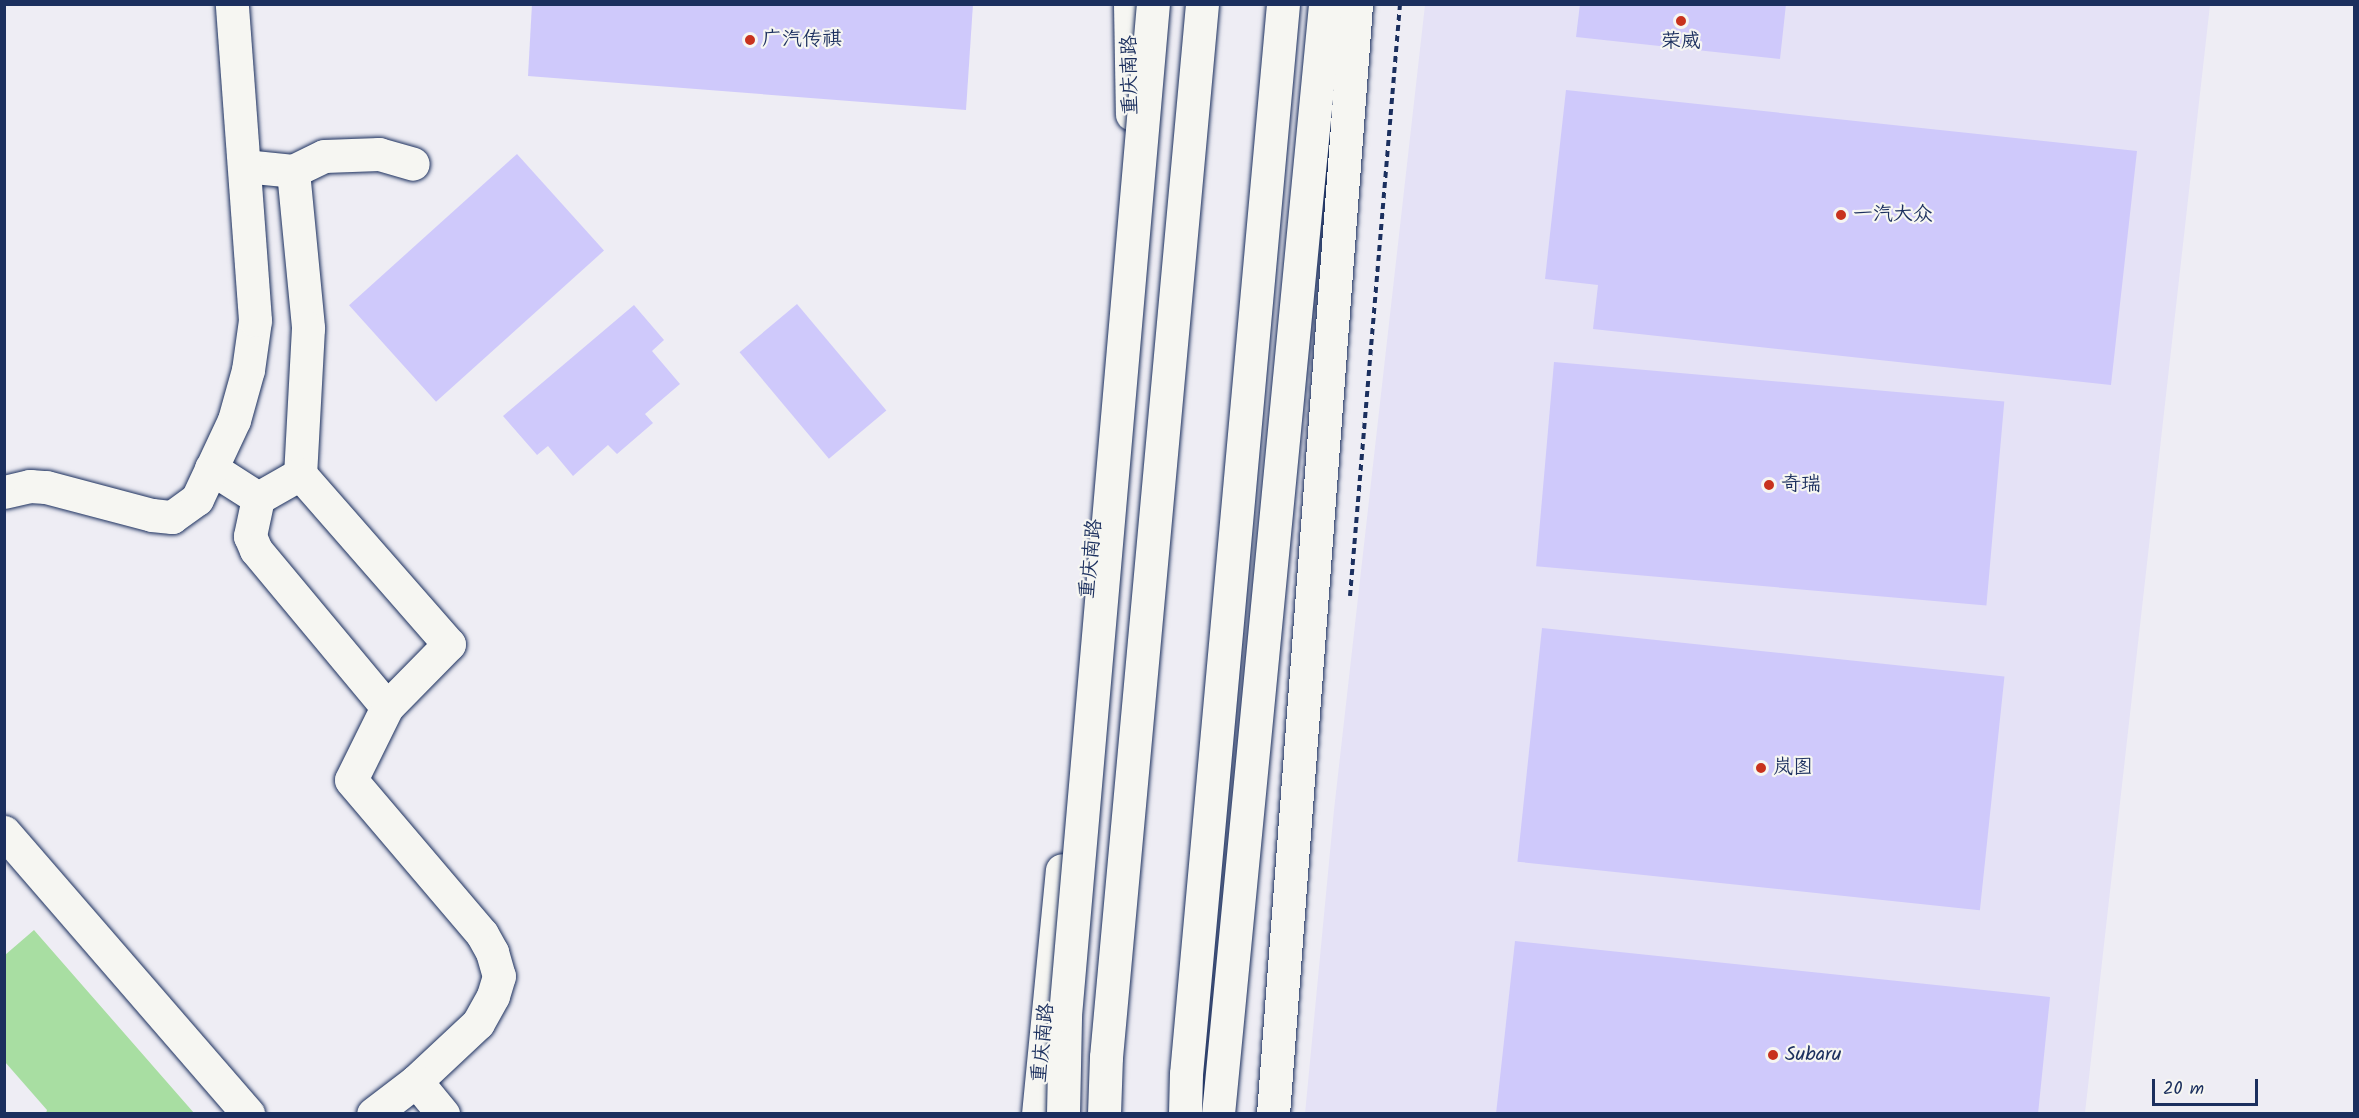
<!DOCTYPE html>
<meta charset="utf-8">
<style>
body{margin:0}
#map{position:relative;width:2359px;height:1118px;overflow:hidden;background:#eeedf4;font-family:Kalam,"LXGW WenKai TC",sans-serif}
div>[style]{position:absolute}
[style*='--x']{left:calc(var(--x)*1px);top:calc(var(--y)*1px);width:calc(var(--w)*1px);rotate:calc(var(--a)*1deg)}
.built>*{inset:0;background:#e5e2f6}
.green>*{inset:0;background:#a8dea2}
.building>*{inset:0;background:#cfc9fb;transform-origin:0 0}
.path>*{height:4px;margin-top:-2px;transform-origin:0;background:repeating-linear-gradient(90deg,#1b2f5e 0 6px,transparent 0 10.5px)}
.roads{filter:drop-shadow(0 0 2px #1b2f5e) drop-shadow(0 0 2px #1b2f5e)}
.minor>*{height:33px;margin:-16.5px;padding:0 16.5px;transform-origin:16.5px;border-radius:16.5px;background:#f6f6f2}
.major>*{height:33px;margin:-16.5px;padding:0 16.5px;transform-origin:16.5px;border-radius:16.5px;background:#f6f6f2}
.highway>*{height:33px;margin:-16.5px;padding:0 16.5px;transform-origin:16.5px;border-radius:16.5px;background:#f6f6f2}
.bridges{filter:drop-shadow(0 0 2px #1b2f5e) drop-shadow(0 0 2px #1b2f5e)}
.highway-bridge>*{height:33px;margin:-16.5px;padding:0 16.5px;transform-origin:16.5px;border-radius:16.5px;background:#f6f6f2}
.dots>*{width:16px;height:16px;translate:-50% -50%;box-sizing:border-box;border:3px solid #f6f6f2;border-radius:50%}
span{translate:-50% -50%;white-space:nowrap;text-align:center;line-height:1.15;-webkit-text-stroke:4.5px #f6f6f2;paint-order:stroke}
.poi-label{font-size:20px;color:#1b2f5e}
.left{translate:0 -50%;text-align:left}
.street-label{font-size:20px;color:#1b2f5e}
.frame{position:absolute;inset:0;border:6px solid #1b2f5e;pointer-events:none}
.scale{position:absolute;left:2152px;top:1079px;width:106px;height:27px;box-sizing:border-box;border:3px solid #1b2f5e;border-top:0;padding-left:8px;font-size:18px;line-height:21px;white-space:nowrap;color:#1b2f5e;-webkit-text-stroke:4px #f6f6f2;paint-order:stroke}
</style>
<div id="map">
<div class="built">
<i style="clip-path:polygon(1425px 5px,2210px 5px,2085px 1113px,1305px 1114px,1334px 810px)"></i>
</div>
<div class="green">
<i style="clip-path:polygon(34px 930px,194px 1113px,46px 1113px,47px 1110px,5px 1062px,5px 955px)"></i>
</div>
<div class="building">
<i style="clip-path:polygon(532px 4px,973px 4px,966px 110px,528px 76px)"></i>
<i style="clip-path:polygon(1580px 4px,1786px 4px,1780px 59px,1576px 37px)"></i>
<i style="clip-path:polygon(1566px 90px,2137px 151px,2111px 385px,1593px 329px,1598px 285px,1545px 279px)"></i>
<i style="left:517px;top:154px;width:130px;height:226px;rotate:48deg"></i>
<i style="left:797px;top:304px;width:139px;height:75px;rotate:50deg"></i>
<i style="clip-path:polygon(634px 305px,664px 340px,652px 351px,680px 384px,645px 414px,653px 423px,617px 454px,608px 445px,573px 476px,548px 446px,537px 455px,503px 416px)"></i>
<i style="left:1554px;top:362px;width:452px;height:205px;rotate:5deg"></i>
<i style="left:1542px;top:628px;width:465px;height:235px;rotate:6deg"></i>
<i style="clip-path:polygon(1515px 941px,2050px 997px,2038px 1114px,1496px 1114px)"></i>
</div>
<div class="path">
<i style="--x:1350;--y:596;--w:594;--a:-85.17"></i>
</div>
<div class="roads">
<div class="minor">
<i style="--x:244;--y:166;--w:49;--a:5.8"></i>
<i style="--x:293;--y:171;--w:34;--a:-26"></i>
<i style="--x:324;--y:156;--w:55;--a:-2.1"></i>
<i style="--x:379;--y:154;--w:35;--a:16"></i>
<i style="--x:293;--y:171;--w:158;--a:84.5"></i>
<i style="--x:308;--y:328;--w:146;--a:93.1"></i>
<i style="--x:211;--y:468;--w:56;--a:32.6"></i>
<i style="--x:258;--y:498;--w:39;--a:102"></i>
<i style="--x:250;--y:536;--w:15;--a:67"></i>
<i style="--x:256;--y:550;--w:204;--a:50.2"></i>
<i style="--x:387;--y:707;--w:81;--a:116.3"></i>
<i style="--x:351;--y:780;--w:202;--a:49.6"></i>
<i style="--x:482;--y:934;--w:21;--a:61"></i>
<i style="--x:492;--y:952;--w:25;--a:74"></i>
<i style="--x:499;--y:976;--w:21;--a:107"></i>
<i style="--x:493;--y:996;--w:31;--a:119"></i>
<i style="--x:478;--y:1023;--w:85;--a:136.9"></i>
<i style="--x:416;--y:1081;--w:54;--a:142.5"></i>
<i style="--x:4;--y:492;--w:27;--a:-13"></i>
<i style="--x:30;--y:486;--w:16;--a:4"></i>
<i style="--x:46;--y:487;--w:110;--a:14.8"></i>
<i style="--x:152;--y:515;--w:20;--a:6"></i>
<i style="--x:172;--y:517;--w:31;--a:-36"></i>
<i style="--x:197;--y:499;--w:87;--a:-64.9"></i>
<i style="--x:234;--y:420;--w:52;--a:-74.4"></i>
<i style="--x:248;--y:370;--w:50;--a:-82"></i>
<i style="--x:255;--y:320;--w:317;--a:-94.2"></i>
<i style="--x:258;--y:498;--w:48;--a:-29.7"></i>
<i style="--x:300;--y:474;--w:226;--a:48.8"></i>
<i style="--x:449;--y:644;--w:88;--a:134.5"></i>
<i style="--x:4;--y:832;--w:373;--a:49.1"></i>
<i style="--x:416;--y:1081;--w:43;--a:50.7"></i>
</div>
<div class="major">
<i style="--x:1130;--y:4;--w:110;--a:89"></i>
<i style="--x:1038;--y:1114;--w:245;--a:-84.4"></i>
<i style="--x:1273;--y:1114;--w:1113;--a:-85.72"></i>
</div>
<div class="highway">
<i style="--x:1104;--y:1114;--w:57;--a:-88"></i>
<i style="--x:1106;--y:1057;--w:1057;--a:-84.79"></i>
<i style="--x:1185;--y:1114;--w:40;--a:-88.6"></i>
<i style="--x:1186;--y:1074;--w:1074;--a:-84.82"></i>
<i style="--x:1218;--y:1114;--w:1115;--a:-84.49"></i>
</div>
</div>
<div class="bridges">
<div class="highway-bridge">
<i style="--x:1063;--y:1114;--w:99;--a:-88.8"></i>
<i style="--x:1065;--y:1015;--w:1015;--a:-85.03"></i>
</div>
</div>
<div class="dots">
<i style="left:1681px;top:21px;background:#c8321e"></i>
<i style="left:750px;top:40px;background:#c8321e"></i>
<i style="left:1841px;top:215px;background:#c8321e"></i>
<i style="left:1769px;top:485px;background:#c8321e"></i>
<i style="left:1761px;top:768px;background:#c8321e"></i>
<i style="left:1773px;top:1055px;background:#c8321e"></i>
</div>
<div class="poi-label">
<span class="left" style="left:762px;top:40px">广汽传祺</span>
<span style="left:1681px;top:42px">荣威</span>
<span class="left" style="left:1853px;top:215px">一汽大众</span>
<span class="left" style="left:1781px;top:485px">奇瑞</span>
<span class="left" style="left:1773px;top:768px">岚图</span>
<span class="left" style="left:1785px;top:1055px">Subaru</span>
</div>
<div class="street-label">
<span style="left:1131px;top:75px;rotate:-91deg">重庆南路</span>
<span style="left:1092px;top:559px;rotate:-84deg">重庆南路</span>
<span style="left:1044px;top:1043px;rotate:-84deg">重庆南路</span>
</div>
<div class="frame"></div>
<div class="scale">20 m</div>
</div>
